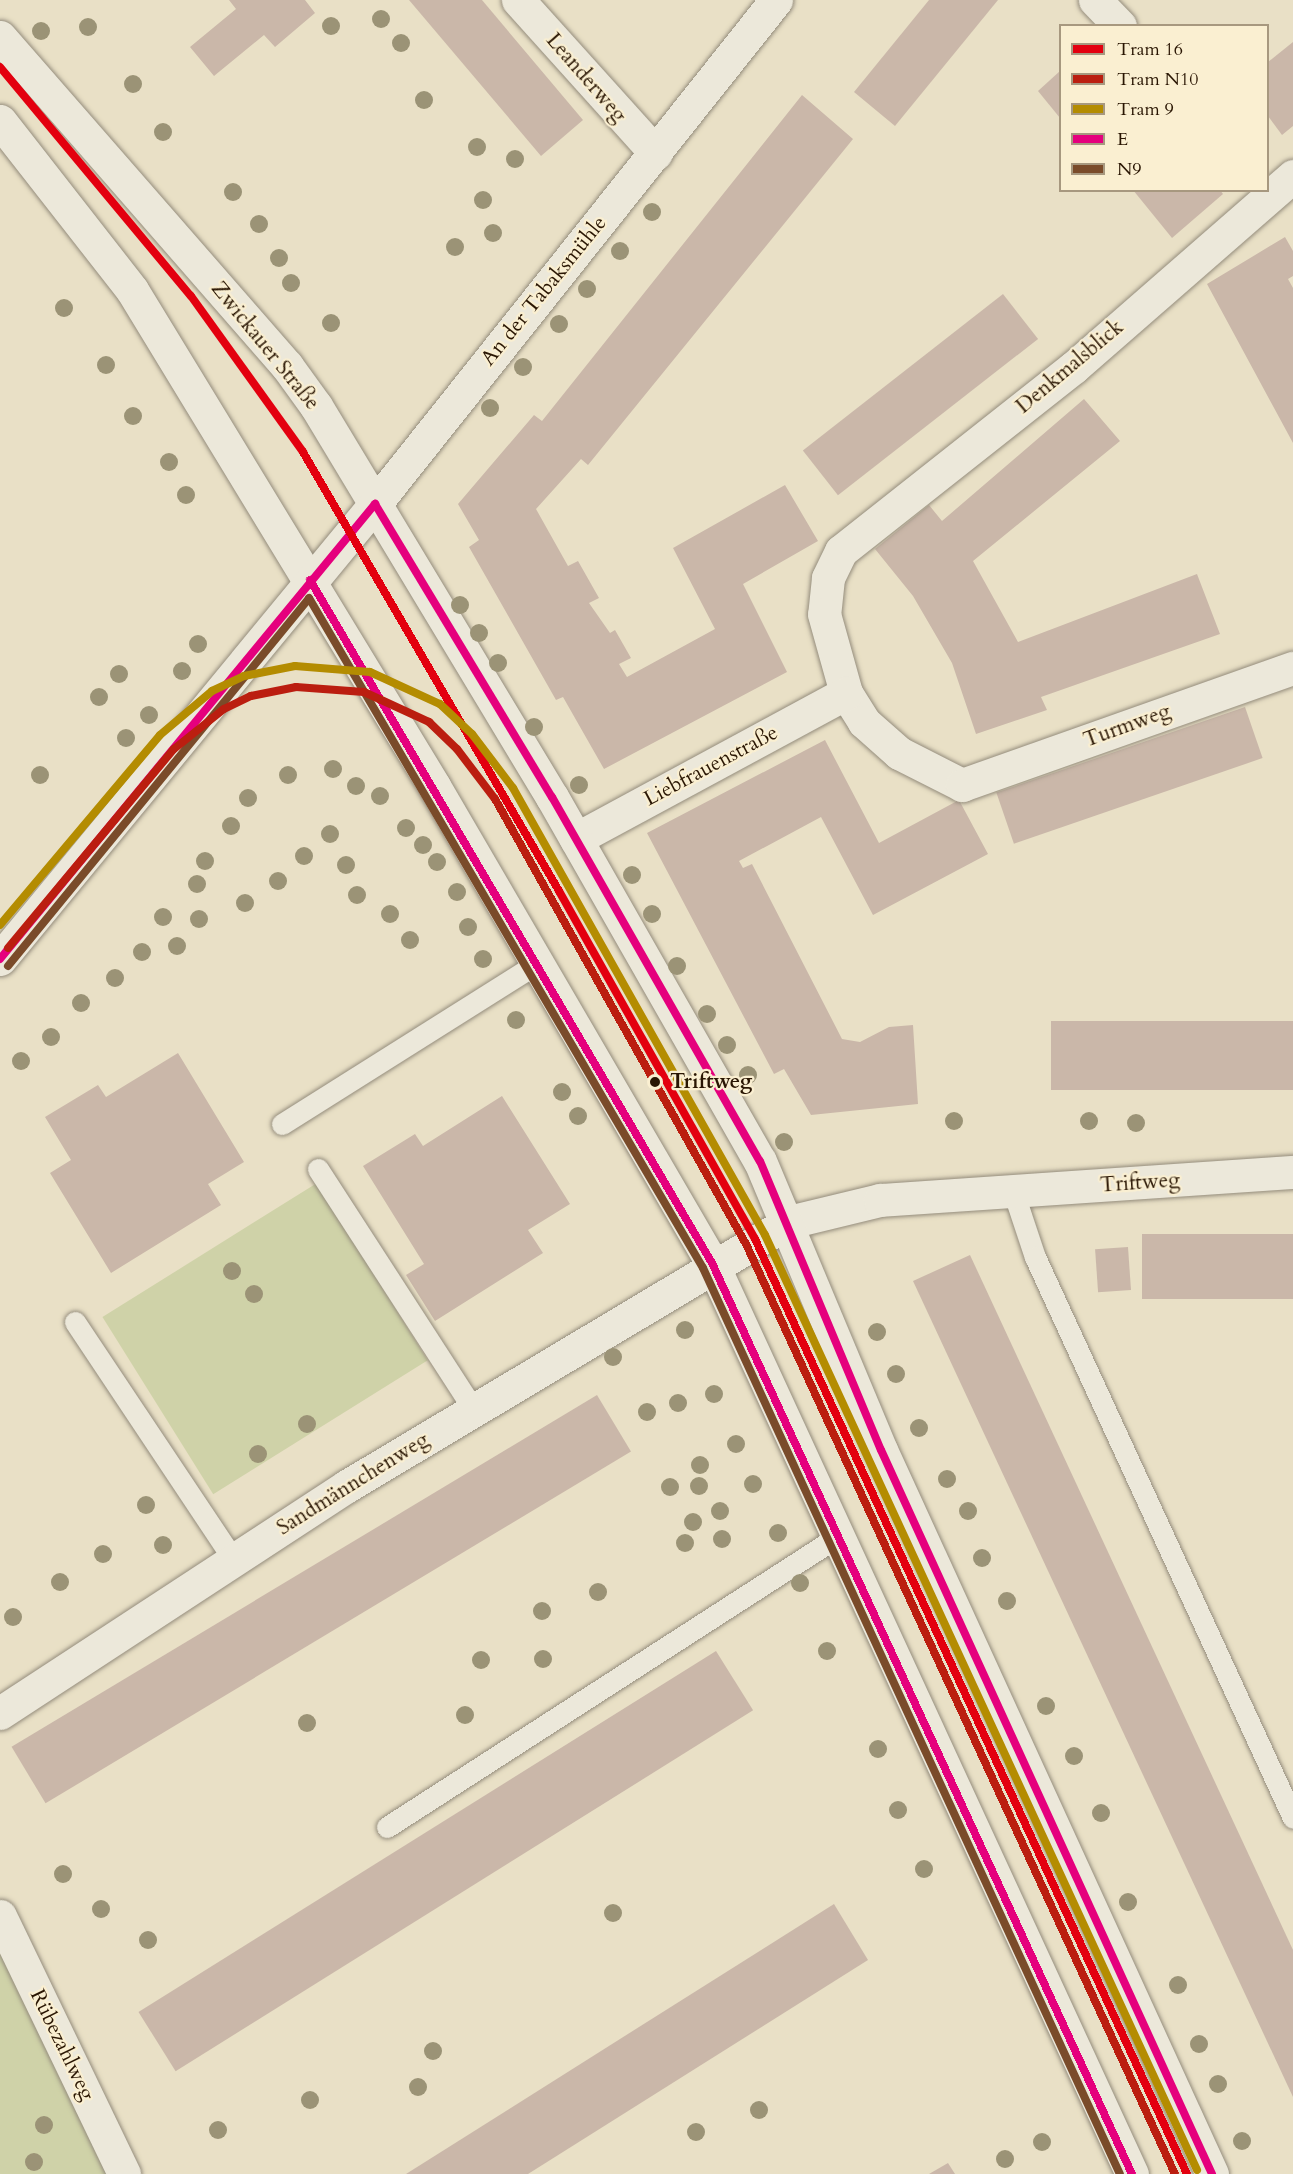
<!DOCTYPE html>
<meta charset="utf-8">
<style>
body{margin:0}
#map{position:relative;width:1293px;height:2174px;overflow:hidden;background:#e9e0c6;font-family:Cardo,serif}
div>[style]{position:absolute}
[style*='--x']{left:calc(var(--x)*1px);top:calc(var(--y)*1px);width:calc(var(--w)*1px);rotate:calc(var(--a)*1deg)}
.green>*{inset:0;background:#cfd2a8;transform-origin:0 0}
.building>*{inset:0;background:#cab7a9;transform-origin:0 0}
.roads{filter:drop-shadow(0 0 2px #948c7c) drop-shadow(0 0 2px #948c7c)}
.lane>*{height:21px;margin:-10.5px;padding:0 10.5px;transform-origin:10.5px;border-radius:10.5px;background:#ece8da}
.street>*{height:33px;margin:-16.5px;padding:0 16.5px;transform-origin:16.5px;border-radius:16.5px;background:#ece8da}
.secondary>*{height:33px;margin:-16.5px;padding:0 16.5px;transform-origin:16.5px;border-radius:16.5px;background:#ece8da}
.bus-1>*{height:8px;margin:-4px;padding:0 4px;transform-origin:4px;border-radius:4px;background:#e5007d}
.bus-2>*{height:8px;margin:-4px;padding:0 4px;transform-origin:4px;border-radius:4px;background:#7a4b2a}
.tram-1>*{height:8px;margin:-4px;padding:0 4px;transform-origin:4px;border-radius:4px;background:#e3000f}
.tram-2>*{height:8px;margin:-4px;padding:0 4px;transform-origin:4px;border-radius:4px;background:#bb1e10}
.tram-3>*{height:8px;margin:-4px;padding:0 4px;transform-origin:4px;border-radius:4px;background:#b48c01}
.trees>*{width:18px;height:18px;margin:-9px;border-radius:50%;background:#9b9376}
.dots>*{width:16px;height:16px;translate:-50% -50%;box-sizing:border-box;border:3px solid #faefd1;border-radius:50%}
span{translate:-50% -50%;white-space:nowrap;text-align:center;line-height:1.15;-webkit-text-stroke:4.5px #faefd1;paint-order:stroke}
.street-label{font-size:21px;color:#2a1603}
.stop-label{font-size:21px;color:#2a1603;font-weight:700}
.left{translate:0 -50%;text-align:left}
.legend{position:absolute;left:1059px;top:24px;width:210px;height:168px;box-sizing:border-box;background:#faefd1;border:2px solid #a7987f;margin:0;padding:8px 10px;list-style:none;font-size:18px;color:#2a1603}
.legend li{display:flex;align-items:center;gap:12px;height:30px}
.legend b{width:30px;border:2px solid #a7987f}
</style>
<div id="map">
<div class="green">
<i style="left:317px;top:1183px;width:209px;height:253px;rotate:58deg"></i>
<i style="clip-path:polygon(0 1916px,124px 2174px,0 2174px)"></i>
</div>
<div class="building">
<i style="clip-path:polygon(229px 0,305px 0,315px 13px,275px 47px,264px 35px,214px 76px,190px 47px,236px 9px)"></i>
<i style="clip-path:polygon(409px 0,482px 0,583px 120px,541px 156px)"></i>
<i style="clip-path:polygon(929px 0,998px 0,895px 126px,854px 92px)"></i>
<i style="clip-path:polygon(1293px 42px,1293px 126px,1282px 135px,1268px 116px,1268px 62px)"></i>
<i style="clip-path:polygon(1060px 71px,1060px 118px,1038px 91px)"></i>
<i style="clip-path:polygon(802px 95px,853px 139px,588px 465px,581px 459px,536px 509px,568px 566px,578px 561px,599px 598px,589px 603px,610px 633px,615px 630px,631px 658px,619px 664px,627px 677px,715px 629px,673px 548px,785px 485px,818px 541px,743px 584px,787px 672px,604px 769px,563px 697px,556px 700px,469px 547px,479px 540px,458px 504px,534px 415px,542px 421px)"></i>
<i style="clip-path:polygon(1133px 190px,1220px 190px,1223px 194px,1172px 238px)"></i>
<i style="clip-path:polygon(1285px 237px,1293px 251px,1293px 276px,1288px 279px,1293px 288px,1293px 443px,1207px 284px)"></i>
<i style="left:1003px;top:294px;width:57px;height:254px;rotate:52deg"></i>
<i style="clip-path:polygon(1084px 399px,1120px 441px,973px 561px,1018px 642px,1197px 574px,1220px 634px,1041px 697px,1047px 710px,976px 734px,952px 663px,913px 596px,875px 549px,929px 505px,942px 521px)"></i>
<i style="left:1245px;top:707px;width:54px;height:263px;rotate:71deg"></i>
<i style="clip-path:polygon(825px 740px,879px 843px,959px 800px,988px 854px,873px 915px,821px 817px,739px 861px,743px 868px,752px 864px,842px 1039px,860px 1042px,889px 1027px,913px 1025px,918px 1104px,811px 1115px,784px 1069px,774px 1074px,647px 833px)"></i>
<i style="left:1293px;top:1021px;width:69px;height:242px;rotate:90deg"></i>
<i style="clip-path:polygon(178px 1053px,244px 1162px,208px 1184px,221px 1205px,111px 1273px,50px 1173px,71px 1160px,45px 1117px,98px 1085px,106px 1097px)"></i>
<i style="clip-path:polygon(502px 1096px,570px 1204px,528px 1230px,543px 1253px,435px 1321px,406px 1275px,424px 1264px,363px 1166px,415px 1134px,423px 1146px)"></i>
<i style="left:1293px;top:1234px;width:65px;height:151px;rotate:90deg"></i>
<i style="left:1128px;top:1247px;width:43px;height:33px;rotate:86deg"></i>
<i style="clip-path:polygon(970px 1255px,1293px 1950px,1293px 2097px,913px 1281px)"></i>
<i style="left:597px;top:1395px;width:66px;height:683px;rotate:59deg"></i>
<i style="left:716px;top:1651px;width:70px;height:681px;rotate:58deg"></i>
<i style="clip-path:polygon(834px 1904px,868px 1960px,528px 2174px,406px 2174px)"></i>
<i style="clip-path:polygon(948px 2163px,955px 2174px,929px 2174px)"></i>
</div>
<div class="roads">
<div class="lane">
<i style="--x:282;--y:1124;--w:302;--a:-32.2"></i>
<i style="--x:318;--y:1169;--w:286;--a:57.1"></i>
<i style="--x:1013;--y:1191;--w:70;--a:71.6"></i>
<i style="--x:1035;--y:1257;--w:617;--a:65.3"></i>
<i style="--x:75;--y:1322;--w:286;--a:56.3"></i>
<i style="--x:387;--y:1827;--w:539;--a:-32.81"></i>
</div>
<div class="street">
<i style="--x:518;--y:0;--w:206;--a:48"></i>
<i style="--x:1095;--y:0;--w:36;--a:46"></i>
<i style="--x:1293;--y:176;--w:291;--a:138.9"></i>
<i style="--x:1074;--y:367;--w:297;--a:141.7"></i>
<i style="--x:841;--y:551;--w:30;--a:116"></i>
<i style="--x:828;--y:578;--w:36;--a:96"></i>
<i style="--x:824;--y:614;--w:82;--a:74.4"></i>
<i style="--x:846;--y:693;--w:34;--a:58"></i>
<i style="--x:864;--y:722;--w:47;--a:41.5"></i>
<i style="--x:899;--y:753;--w:71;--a:26.9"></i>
<i style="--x:962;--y:785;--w:351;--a:-19.5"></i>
<i style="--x:576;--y:839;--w:307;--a:-28.4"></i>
<i style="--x:0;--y:1713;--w:415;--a:-33.2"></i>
<i style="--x:347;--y:1486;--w:515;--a:-30.85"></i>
<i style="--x:789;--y:1222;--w:94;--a:-13.6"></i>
<i style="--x:880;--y:1200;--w:414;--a:-3.9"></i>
<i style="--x:0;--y:1916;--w:286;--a:64.3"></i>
</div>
<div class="secondary">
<i style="--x:0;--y:37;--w:437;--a:48.9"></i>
<i style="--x:287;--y:366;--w:49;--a:54.1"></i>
<i style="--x:316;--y:406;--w:457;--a:58.9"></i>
<i style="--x:552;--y:797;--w:419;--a:60.3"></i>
<i style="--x:760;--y:1161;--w:313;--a:67.3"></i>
<i style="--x:881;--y:1450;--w:796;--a:65.43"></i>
<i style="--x:0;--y:121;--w:214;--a:52"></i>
<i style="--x:132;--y:290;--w:581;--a:58.66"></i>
<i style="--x:434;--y:786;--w:552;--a:59.77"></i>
<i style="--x:712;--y:1263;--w:1003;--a:65.25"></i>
<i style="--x:0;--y:959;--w:590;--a:-50.51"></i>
<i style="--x:375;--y:504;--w:644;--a:-51.49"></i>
</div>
</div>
<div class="bus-1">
<i style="--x:310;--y:580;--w:793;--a:59.52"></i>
<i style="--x:712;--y:1263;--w:1003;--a:65.25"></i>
<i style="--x:0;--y:959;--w:590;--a:-50.51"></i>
<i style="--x:375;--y:504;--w:342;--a:58.9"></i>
<i style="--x:552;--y:797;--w:419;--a:60.3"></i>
<i style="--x:760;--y:1161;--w:313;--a:67.3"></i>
<i style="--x:881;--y:1450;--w:796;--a:65.43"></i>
</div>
<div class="bus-2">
<i style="--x:8;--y:966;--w:475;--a:-50.7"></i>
<i style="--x:309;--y:598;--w:777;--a:59.54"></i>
<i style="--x:703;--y:1268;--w:997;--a:65.29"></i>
</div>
<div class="tram-1">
<i style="--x:0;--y:67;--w:298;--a:50.2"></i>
<i style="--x:191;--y:296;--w:192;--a:54.3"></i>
<i style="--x:303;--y:452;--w:508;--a:59.75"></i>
<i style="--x:559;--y:891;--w:399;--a:60.6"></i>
<i style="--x:755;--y:1239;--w:1030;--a:65.2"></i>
</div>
<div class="tram-2">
<i style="--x:8;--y:948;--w:259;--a:-50.2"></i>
<i style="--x:174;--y:749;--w:64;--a:-38.7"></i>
<i style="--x:224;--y:709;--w:30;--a:-26"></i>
<i style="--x:251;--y:696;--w:46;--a:-11.3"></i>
<i style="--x:296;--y:687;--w:68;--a:4.2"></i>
<i style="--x:364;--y:692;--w:72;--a:24.8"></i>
<i style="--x:429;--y:722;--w:39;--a:44"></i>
<i style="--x:457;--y:749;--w:63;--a:52.8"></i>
<i style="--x:495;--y:799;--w:511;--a:60.58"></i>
<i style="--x:746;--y:1244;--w:1024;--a:65.24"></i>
</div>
<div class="tram-3">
<i style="--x:0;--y:925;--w:248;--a:-49.9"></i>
<i style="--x:160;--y:735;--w:68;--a:-40.2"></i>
<i style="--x:212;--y:691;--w:35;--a:-25"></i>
<i style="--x:244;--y:676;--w:52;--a:-11.1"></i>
<i style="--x:295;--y:666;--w:75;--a:4.6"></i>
<i style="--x:370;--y:672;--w:77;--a:24.6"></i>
<i style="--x:440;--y:704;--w:44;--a:43.2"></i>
<i style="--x:472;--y:734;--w:68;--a:52.8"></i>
<i style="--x:513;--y:788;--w:513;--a:60.59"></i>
<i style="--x:765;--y:1235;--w:1030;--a:65.2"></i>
</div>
<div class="trees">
<i style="left:381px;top:19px"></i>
<i style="left:331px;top:26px"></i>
<i style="left:88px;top:27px"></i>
<i style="left:41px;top:31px"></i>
<i style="left:401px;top:43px"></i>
<i style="left:133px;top:84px"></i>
<i style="left:424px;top:100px"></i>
<i style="left:163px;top:132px"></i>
<i style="left:477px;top:147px"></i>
<i style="left:515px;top:159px"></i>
<i style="left:233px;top:192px"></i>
<i style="left:483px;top:200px"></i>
<i style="left:652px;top:212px"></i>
<i style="left:259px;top:224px"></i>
<i style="left:493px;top:233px"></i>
<i style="left:455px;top:247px"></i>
<i style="left:620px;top:251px"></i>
<i style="left:279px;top:258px"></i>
<i style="left:291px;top:283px"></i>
<i style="left:587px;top:289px"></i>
<i style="left:64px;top:308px"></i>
<i style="left:331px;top:323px"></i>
<i style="left:559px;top:324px"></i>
<i style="left:106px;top:365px"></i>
<i style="left:523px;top:367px"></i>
<i style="left:490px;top:408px"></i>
<i style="left:133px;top:416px"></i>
<i style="left:169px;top:462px"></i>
<i style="left:186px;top:495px"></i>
<i style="left:460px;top:605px"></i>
<i style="left:479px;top:633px"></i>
<i style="left:198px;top:644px"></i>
<i style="left:498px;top:663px"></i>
<i style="left:182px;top:671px"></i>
<i style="left:119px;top:674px"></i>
<i style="left:99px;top:697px"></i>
<i style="left:149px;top:715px"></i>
<i style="left:534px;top:727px"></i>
<i style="left:126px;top:738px"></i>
<i style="left:333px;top:769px"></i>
<i style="left:40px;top:775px"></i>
<i style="left:288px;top:775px"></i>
<i style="left:579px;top:785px"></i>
<i style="left:356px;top:786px"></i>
<i style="left:380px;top:796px"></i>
<i style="left:248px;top:798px"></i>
<i style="left:231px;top:826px"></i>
<i style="left:406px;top:828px"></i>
<i style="left:330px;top:834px"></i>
<i style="left:423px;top:845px"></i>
<i style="left:304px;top:856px"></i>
<i style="left:205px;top:861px"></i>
<i style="left:437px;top:862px"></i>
<i style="left:346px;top:865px"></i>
<i style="left:632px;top:875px"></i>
<i style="left:278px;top:881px"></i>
<i style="left:197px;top:884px"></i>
<i style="left:457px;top:892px"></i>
<i style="left:357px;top:895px"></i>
<i style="left:245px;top:903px"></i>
<i style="left:390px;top:914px"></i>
<i style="left:652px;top:914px"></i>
<i style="left:163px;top:917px"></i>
<i style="left:199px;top:919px"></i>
<i style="left:468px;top:927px"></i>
<i style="left:410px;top:940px"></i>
<i style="left:177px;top:946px"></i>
<i style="left:142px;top:952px"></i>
<i style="left:483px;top:959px"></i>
<i style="left:677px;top:966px"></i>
<i style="left:115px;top:978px"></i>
<i style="left:81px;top:1003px"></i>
<i style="left:707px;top:1014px"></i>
<i style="left:516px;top:1020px"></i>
<i style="left:51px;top:1037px"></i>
<i style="left:727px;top:1045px"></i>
<i style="left:21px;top:1061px"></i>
<i style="left:748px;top:1075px"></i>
<i style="left:562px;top:1092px"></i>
<i style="left:578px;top:1116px"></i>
<i style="left:954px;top:1121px"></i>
<i style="left:1089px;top:1121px"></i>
<i style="left:1136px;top:1123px"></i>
<i style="left:784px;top:1142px"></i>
<i style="left:232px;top:1271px"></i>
<i style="left:254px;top:1294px"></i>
<i style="left:685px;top:1330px"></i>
<i style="left:877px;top:1332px"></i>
<i style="left:613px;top:1357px"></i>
<i style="left:896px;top:1374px"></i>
<i style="left:714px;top:1394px"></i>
<i style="left:678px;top:1403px"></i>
<i style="left:647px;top:1412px"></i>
<i style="left:307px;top:1424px"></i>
<i style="left:919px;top:1428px"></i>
<i style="left:736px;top:1444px"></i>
<i style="left:258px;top:1454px"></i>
<i style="left:700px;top:1465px"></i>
<i style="left:947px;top:1479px"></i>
<i style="left:753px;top:1484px"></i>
<i style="left:699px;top:1486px"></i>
<i style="left:670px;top:1487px"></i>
<i style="left:146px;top:1505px"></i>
<i style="left:720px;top:1511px"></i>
<i style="left:968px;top:1511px"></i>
<i style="left:693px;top:1522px"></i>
<i style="left:778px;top:1533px"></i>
<i style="left:722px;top:1539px"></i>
<i style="left:685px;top:1543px"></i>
<i style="left:163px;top:1545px"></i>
<i style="left:103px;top:1554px"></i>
<i style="left:982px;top:1558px"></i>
<i style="left:60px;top:1582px"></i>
<i style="left:800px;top:1583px"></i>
<i style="left:598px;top:1592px"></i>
<i style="left:1007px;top:1601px"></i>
<i style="left:542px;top:1611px"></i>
<i style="left:13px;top:1617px"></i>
<i style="left:827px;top:1651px"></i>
<i style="left:543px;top:1659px"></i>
<i style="left:481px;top:1660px"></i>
<i style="left:1046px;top:1706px"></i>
<i style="left:465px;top:1715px"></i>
<i style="left:307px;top:1723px"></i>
<i style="left:878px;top:1749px"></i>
<i style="left:1074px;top:1756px"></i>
<i style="left:898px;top:1810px"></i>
<i style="left:1101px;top:1813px"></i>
<i style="left:924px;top:1869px"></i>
<i style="left:63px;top:1874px"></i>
<i style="left:1128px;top:1902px"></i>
<i style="left:101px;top:1909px"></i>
<i style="left:613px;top:1913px"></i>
<i style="left:148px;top:1940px"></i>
<i style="left:1178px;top:1985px"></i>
<i style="left:1199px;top:2044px"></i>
<i style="left:433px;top:2051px"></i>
<i style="left:1218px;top:2084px"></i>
<i style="left:418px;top:2087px"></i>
<i style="left:310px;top:2100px"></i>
<i style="left:759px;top:2110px"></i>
<i style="left:44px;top:2125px"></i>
<i style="left:218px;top:2130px"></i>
<i style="left:696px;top:2132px"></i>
<i style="left:1242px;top:2141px"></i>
<i style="left:1042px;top:2142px"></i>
<i style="left:1005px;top:2159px"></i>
<i style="left:34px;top:2162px"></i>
</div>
<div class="dots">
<i style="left:655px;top:1082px;background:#2a1603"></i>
</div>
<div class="street-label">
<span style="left:586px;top:78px;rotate:49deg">Leanderweg</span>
<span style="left:544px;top:291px;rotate:-51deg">An der Tabaksmühle</span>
<span style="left:265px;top:346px;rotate:51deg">Zwickauer Straße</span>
<span style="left:1070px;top:367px;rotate:-40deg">Denkmalsblick</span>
<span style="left:1127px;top:726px;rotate:-20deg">Turmweg</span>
<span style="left:711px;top:766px;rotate:-28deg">Liebfrauenstraße</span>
<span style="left:1140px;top:1183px;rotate:-4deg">Triftweg</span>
<span style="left:353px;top:1484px;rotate:-32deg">Sandmännchenweg</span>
<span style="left:62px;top:2045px;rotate:64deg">Rübezahlweg</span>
</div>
<div class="stop-label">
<span class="left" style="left:670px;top:1082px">Triftweg</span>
</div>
<ul class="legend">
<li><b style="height:8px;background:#e3000f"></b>Tram 16</li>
<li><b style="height:8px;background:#bb1e10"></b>Tram N10</li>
<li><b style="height:8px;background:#b48c01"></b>Tram 9</li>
<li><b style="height:8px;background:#e5007d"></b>E</li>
<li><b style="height:8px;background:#7a4b2a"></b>N9</li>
</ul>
</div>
